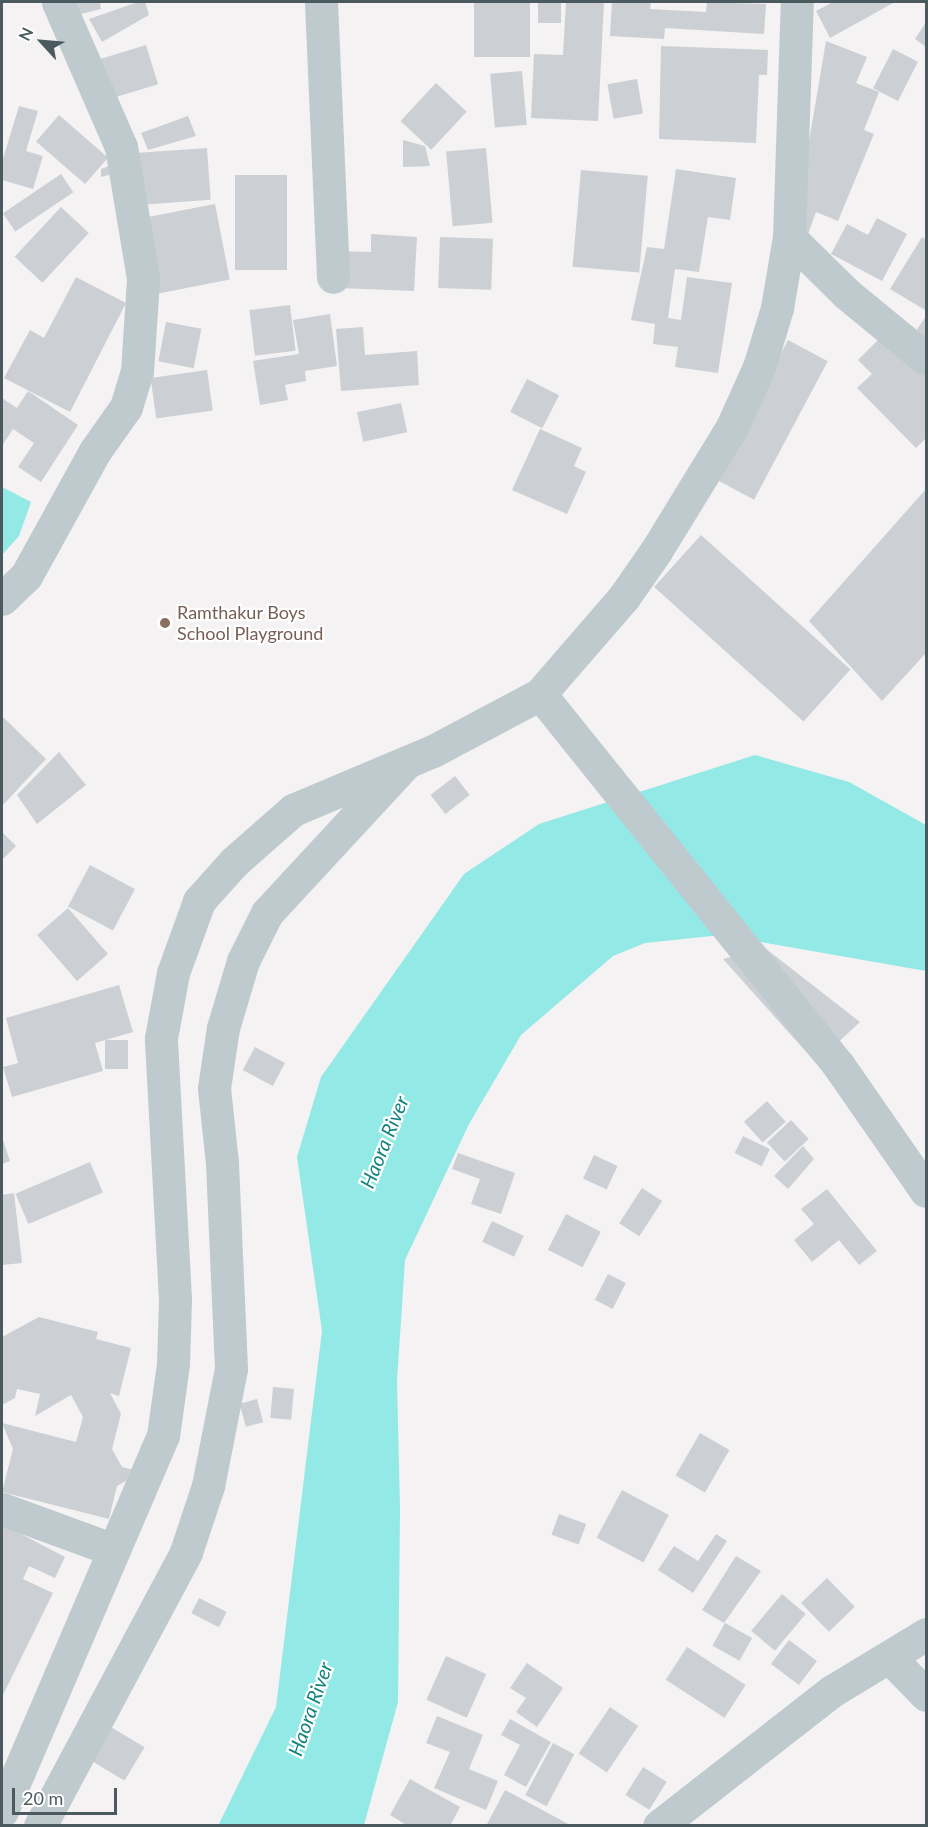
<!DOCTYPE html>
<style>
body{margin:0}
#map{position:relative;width:928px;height:1827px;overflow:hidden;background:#f4f2f3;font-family:Lato,sans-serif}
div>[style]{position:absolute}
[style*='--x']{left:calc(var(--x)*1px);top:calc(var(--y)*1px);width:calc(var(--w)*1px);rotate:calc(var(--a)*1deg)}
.water>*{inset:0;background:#93e9e5}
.building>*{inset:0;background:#ccd0d4;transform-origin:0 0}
.minor>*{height:33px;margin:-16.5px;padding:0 16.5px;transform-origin:16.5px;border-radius:16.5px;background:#becace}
.dots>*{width:16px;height:16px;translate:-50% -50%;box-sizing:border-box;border:3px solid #fff;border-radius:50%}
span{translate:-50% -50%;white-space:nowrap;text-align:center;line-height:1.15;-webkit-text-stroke:4.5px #fff;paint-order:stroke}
.education-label{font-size:18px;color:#785e54}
.left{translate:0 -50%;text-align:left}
.water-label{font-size:20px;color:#12837e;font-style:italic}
.frame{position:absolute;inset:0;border:3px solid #4a5a5f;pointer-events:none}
.north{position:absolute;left:12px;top:12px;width:60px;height:60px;-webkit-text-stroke:4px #fff;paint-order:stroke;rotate:296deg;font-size:16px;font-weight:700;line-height:24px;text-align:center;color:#4a5a5f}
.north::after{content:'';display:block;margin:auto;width:21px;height:27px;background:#4a5a5f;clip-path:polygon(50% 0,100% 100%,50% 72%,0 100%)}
.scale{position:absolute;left:12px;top:1788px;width:105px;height:27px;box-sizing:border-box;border:3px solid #4a5a5f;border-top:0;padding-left:8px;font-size:18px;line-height:21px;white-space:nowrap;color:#4a5a5f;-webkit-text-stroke:4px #fff;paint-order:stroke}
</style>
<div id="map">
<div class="water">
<i style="clip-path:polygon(2px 487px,31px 502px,19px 536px,2px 555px)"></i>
<i style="clip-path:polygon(755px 755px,849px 782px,926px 825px,926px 971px,721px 935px,645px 943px,613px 956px,521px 1035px,469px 1124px,405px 1260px,397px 1381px,400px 1509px,398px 1702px,364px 1825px,218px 1826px,276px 1707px,322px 1331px,297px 1157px,321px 1077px,464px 874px,539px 824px)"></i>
</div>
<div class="building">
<i style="clip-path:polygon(73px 2px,100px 2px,101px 9px,77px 15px)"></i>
<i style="clip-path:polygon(138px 2px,145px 2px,149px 15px,102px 42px,89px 19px)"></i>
<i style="left:474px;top:2px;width:56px;height:55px"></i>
<i style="left:538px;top:2px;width:23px;height:21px"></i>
<i style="clip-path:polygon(566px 2px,604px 2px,598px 121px,531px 118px,534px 54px,563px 55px)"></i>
<i style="clip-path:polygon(612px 2px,651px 2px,650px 9px,706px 12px,707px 2px,766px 4px,764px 34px,665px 28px,664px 39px,610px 36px)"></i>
<i style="clip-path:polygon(833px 2px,895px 2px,830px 38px,816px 11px)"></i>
<i style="clip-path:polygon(926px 22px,926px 47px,915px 39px)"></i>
<i style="clip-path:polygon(826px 41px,867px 57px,856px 83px,879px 92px,864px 130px,874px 134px,838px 221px,816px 212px,808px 234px,795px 224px)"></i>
<i style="left:146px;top:45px;width:41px;height:55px;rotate:73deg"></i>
<i style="clip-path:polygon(661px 46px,768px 50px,767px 75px,759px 75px,756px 143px,659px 139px)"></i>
<i style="left:893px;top:49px;width:28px;height:44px;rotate:27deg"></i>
<i style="left:522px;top:71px;width:54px;height:32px;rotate:85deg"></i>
<i style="left:637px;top:79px;width:35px;height:30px;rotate:80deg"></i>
<i style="left:436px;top:83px;width:42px;height:52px;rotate:43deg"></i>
<i style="clip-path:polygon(19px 106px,38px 111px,26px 151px,43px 156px,33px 189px,2px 180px,2px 162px)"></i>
<i style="left:59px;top:115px;width:65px;height:35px;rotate:41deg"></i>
<i style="clip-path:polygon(188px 116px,196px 136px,148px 150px,141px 133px)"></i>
<i style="clip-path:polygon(403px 140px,425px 146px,430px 166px,403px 167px)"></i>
<i style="left:207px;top:148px;width:52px;height:72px;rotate:86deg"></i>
<i style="left:486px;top:148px;width:75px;height:40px;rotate:85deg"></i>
<i style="clip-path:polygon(111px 165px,121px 172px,101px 177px,101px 169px)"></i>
<i style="clip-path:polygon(676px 169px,736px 178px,730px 220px,708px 217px,699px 272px,675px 269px,668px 318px,681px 320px,687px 277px,732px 283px,718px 373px,675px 367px,678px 347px,653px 344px,655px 324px,631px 320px,647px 247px,664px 249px)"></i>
<i style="left:581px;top:170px;width:67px;height:97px;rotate:5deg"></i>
<i style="left:61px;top:174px;width:22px;height:70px;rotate:56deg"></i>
<i style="left:287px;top:175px;width:95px;height:52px;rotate:90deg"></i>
<i style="left:215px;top:204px;width:77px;height:75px;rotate:79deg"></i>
<i style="left:61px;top:207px;width:38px;height:68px;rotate:43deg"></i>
<i style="clip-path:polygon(877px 218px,907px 234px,882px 281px,831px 254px,847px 224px,868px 235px)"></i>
<i style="clip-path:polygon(371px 234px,417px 237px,414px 291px,339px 288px,341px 251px,371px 252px)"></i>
<i style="left:440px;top:237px;width:53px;height:51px;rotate:2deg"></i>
<i style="clip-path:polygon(922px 237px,926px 240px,925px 310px,890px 289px)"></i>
<i style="clip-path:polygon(76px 277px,126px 303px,70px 412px,4px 378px,30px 330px,44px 338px)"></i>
<i style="left:290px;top:305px;width:46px;height:41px;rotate:83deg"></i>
<i style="clip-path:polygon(330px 314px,337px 366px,305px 371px,306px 381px,285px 385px,288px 400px,260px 405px,253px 361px,299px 354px,293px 320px)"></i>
<i style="clip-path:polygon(926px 316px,926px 339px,916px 331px)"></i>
<i style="left:166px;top:322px;width:36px;height:40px;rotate:11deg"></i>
<i style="clip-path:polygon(363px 327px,365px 355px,417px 351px,419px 385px,341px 391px,336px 329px)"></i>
<i style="clip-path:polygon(884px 334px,926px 376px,926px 438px,916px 448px,857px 388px,872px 374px,858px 360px)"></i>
<i style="left:788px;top:340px;width:45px;height:157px;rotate:28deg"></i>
<i style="left:207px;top:370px;width:41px;height:57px;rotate:82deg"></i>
<i style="left:527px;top:379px;width:36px;height:37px;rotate:27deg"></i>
<i style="clip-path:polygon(28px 391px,78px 425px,41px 482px,18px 467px,34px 443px,13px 429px,2px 446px,2px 398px,17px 408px)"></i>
<i style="left:401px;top:403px;width:30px;height:45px;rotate:78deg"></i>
<i style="clip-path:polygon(540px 429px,582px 448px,574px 466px,586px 472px,567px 514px,512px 490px)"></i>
<i style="clip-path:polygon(926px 489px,926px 653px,882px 701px,809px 621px)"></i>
<i style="left:701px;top:535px;width:201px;height:70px;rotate:42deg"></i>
<i style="clip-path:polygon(2px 716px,46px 759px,2px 806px)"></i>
<i style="clip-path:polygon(59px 752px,86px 785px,37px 824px,17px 795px)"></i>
<i style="left:455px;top:776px;width:24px;height:31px;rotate:52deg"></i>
<i style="clip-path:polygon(2px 832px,16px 846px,2px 860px)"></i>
<i style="left:90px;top:865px;width:51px;height:47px;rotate:28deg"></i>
<i style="left:68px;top:908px;width:61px;height:41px;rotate:49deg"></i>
<i style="clip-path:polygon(765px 948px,860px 1022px,816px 1063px,723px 959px)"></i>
<i style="clip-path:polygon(119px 985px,133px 1032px,95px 1043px,103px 1071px,12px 1097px,3px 1067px,18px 1063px,6px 1018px)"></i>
<i style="left:105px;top:1040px;width:23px;height:29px"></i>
<i style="left:255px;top:1047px;width:34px;height:26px;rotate:28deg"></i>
<i style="left:767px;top:1101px;width:28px;height:31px;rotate:48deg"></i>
<i style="left:791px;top:1120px;width:26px;height:33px;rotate:47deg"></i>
<i style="left:743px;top:1136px;width:30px;height:19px;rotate:26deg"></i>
<i style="clip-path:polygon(2px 1137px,10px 1161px,2px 1164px)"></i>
<i style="clip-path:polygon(803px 1146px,814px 1159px,788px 1189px,774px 1176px)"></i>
<i style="clip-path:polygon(458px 1153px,515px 1173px,501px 1214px,471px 1204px,480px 1179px,452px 1169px)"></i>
<i style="left:594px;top:1155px;width:26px;height:26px;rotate:25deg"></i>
<i style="left:90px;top:1162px;width:33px;height:81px;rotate:67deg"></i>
<i style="left:642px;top:1188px;width:24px;height:42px;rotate:33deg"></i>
<i style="clip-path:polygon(827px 1189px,877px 1251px,859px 1265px,839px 1240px,812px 1262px,794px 1240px,814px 1224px,801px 1209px)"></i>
<i style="clip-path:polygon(14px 1193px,22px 1263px,2px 1265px,2px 1195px)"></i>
<i style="left:566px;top:1214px;width:39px;height:40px;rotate:27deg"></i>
<i style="left:492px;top:1221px;width:35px;height:23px;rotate:25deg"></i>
<i style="left:608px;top:1274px;width:20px;height:29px;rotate:27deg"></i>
<i style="clip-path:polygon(39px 1317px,98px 1332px,96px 1339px,131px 1348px,119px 1396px,110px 1393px,121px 1414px,112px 1449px,122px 1467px,142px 1472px,117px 1486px,109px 1519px,2px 1492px,13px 1449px,2px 1423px,76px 1442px,83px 1417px,71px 1395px,35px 1416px,40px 1394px,17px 1389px,15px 1398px,2px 1405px,2px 1337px)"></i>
<i style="left:273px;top:1387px;width:21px;height:31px;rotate:5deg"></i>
<i style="left:257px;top:1399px;width:24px;height:18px;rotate:75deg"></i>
<i style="left:700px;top:1433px;width:34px;height:49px;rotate:30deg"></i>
<i style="left:622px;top:1490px;width:53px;height:54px;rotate:28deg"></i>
<i style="left:559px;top:1514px;width:29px;height:22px;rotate:20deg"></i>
<i style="clip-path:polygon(2px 1524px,65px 1557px,55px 1578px,29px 1566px,23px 1579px,53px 1593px,2px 1697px)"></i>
<i style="clip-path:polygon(716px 1534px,727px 1541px,693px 1593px,658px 1570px,674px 1546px,698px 1561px)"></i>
<i style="clip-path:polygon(736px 1556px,761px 1571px,724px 1623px,702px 1610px)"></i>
<i style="left:827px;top:1578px;width:40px;height:36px;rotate:46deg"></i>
<i style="left:782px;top:1594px;width:31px;height:48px;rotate:40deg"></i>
<i style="left:199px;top:1598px;width:31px;height:17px;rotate:27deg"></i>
<i style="left:725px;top:1623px;width:31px;height:26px;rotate:29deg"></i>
<i style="left:789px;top:1640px;width:35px;height:30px;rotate:37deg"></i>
<i style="left:687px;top:1647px;width:70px;height:39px;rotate:33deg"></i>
<i style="left:446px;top:1656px;width:44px;height:48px;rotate:24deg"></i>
<i style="clip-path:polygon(527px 1663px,563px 1688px,537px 1727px,516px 1712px,526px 1698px,510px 1688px)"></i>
<i style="left:610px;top:1707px;width:34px;height:56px;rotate:34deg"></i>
<i style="clip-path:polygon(437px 1716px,483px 1735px,469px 1769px,498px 1781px,486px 1810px,434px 1788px,450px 1752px,426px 1743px)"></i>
<i style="clip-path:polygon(510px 1719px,551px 1742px,526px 1787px,504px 1775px,520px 1745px,501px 1735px)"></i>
<i style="left:106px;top:1724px;width:45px;height:39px;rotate:31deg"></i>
<i style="left:553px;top:1743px;width:24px;height:59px;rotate:28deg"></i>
<i style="left:643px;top:1767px;width:28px;height:33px;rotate:32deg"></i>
<i style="clip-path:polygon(410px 1779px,460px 1807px,450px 1826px,408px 1826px,390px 1815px)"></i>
<i style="clip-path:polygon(505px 1790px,572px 1826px,486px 1826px)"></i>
</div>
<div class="minor">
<i style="--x:321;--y:2;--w:275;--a:87.5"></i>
<i style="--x:789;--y:237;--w:81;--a:44.5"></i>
<i style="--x:847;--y:294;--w:102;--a:39.4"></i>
<i style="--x:2;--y:599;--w:33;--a:-44"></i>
<i style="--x:26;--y:576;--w:143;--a:-61.1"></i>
<i style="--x:95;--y:451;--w:54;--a:-54.8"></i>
<i style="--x:126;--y:407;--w:37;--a:-73"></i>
<i style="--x:137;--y:372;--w:94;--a:-86.3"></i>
<i style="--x:143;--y:278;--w:133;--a:-99.5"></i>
<i style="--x:121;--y:147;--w:158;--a:-113.5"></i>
<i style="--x:540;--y:694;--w:477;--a:51.2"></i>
<i style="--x:839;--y:1066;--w:152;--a:55.2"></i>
<i style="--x:2;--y:1509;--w:119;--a:20.1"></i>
<i style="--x:891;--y:1659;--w:50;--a:45.8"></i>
<i style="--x:2;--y:1811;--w:408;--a:-66.8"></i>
<i style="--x:163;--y:1436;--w:73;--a:-82.1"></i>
<i style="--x:173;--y:1364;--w:65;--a:-88.2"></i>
<i style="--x:175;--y:1299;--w:261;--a:-93.1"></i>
<i style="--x:161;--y:1038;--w:66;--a:-79.5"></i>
<i style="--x:173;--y:973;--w:77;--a:-70.1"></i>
<i style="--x:199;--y:901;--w:52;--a:-48.1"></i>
<i style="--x:234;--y:862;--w:79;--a:-41.4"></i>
<i style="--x:293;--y:810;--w:152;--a:-22.9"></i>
<i style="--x:433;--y:751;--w:121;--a:-28"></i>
<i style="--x:540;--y:694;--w:128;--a:-49.1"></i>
<i style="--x:624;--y:597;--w:56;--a:-55.2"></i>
<i style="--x:656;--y:551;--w:145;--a:-58.5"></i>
<i style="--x:732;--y:427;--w:66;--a:-65.8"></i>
<i style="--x:759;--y:367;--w:62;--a:-73"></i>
<i style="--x:777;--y:308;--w:72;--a:-80.4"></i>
<i style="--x:789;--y:237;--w:235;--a:-88.1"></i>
<i style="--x:40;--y:1826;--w:310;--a:-61.9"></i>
<i style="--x:186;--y:1552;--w:70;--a:-71.6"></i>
<i style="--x:208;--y:1486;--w:119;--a:-78.9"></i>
<i style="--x:231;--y:1369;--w:206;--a:-92.5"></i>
<i style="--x:222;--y:1163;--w:75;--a:-96.1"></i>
<i style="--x:214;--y:1088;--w:61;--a:-81.5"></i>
<i style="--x:223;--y:1028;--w:70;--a:-73.4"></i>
<i style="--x:243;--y:961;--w:54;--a:-63.4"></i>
<i style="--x:267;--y:913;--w:205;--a:-47.2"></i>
<i style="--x:659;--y:1826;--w:219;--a:-38"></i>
<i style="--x:832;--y:1691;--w:110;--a:-31.2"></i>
</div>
<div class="dots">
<i style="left:165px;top:623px;background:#8d6e63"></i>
</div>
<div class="education-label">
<span class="left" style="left:177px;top:623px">Ramthakur Boys<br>School Playground</span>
</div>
<div class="water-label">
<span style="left:384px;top:1142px;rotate:-68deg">Haora River</span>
<span style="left:310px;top:1709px;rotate:-71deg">Haora River</span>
</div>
<div class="frame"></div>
<div class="north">N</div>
<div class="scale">20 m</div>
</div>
